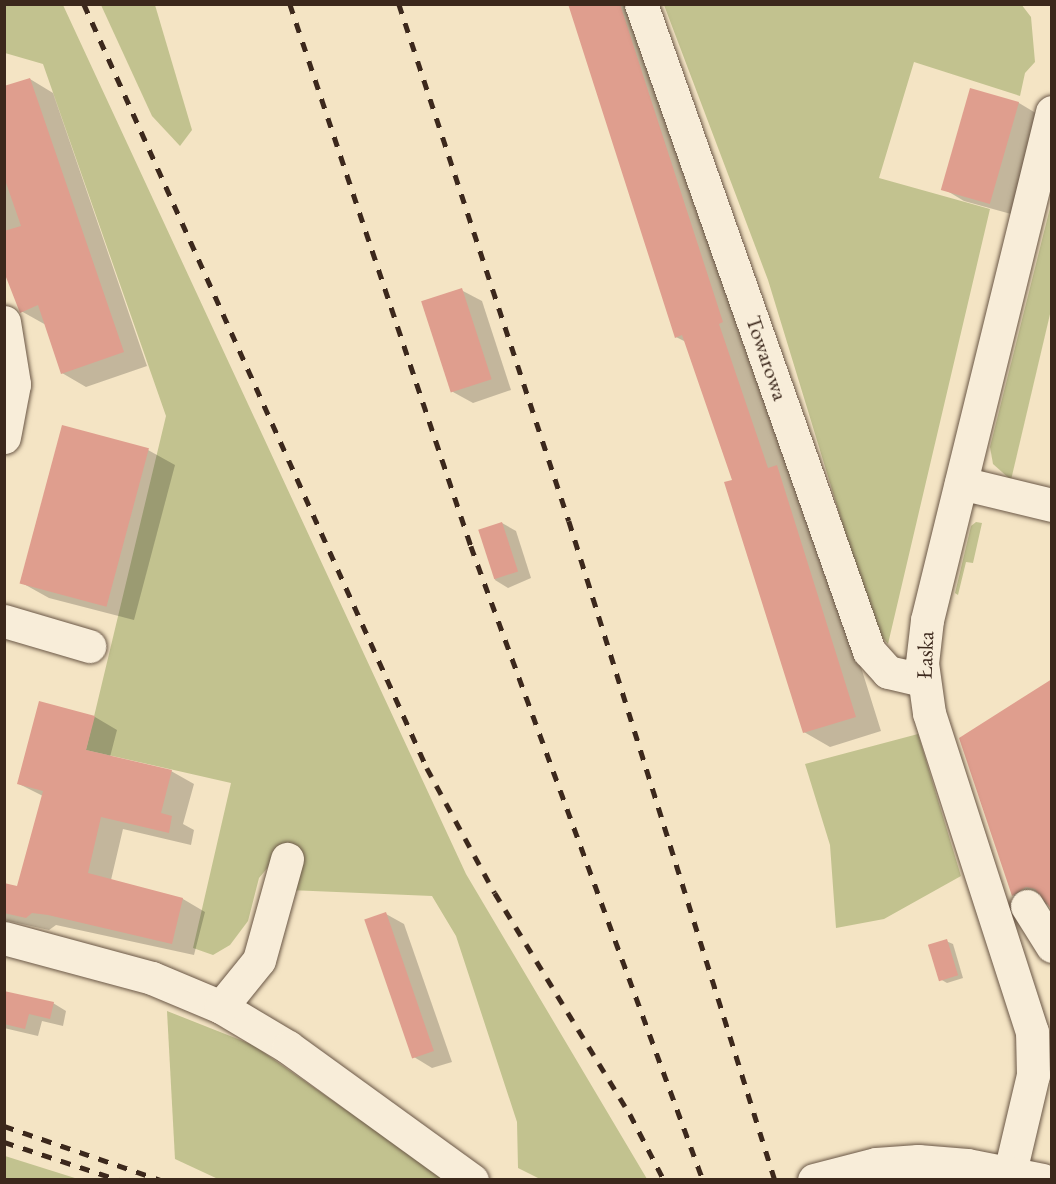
<!DOCTYPE html>
<meta charset="utf-8">
<style>
body{margin:0}
#map{position:relative;width:1056px;height:1184px;overflow:hidden;background:#f4e4c4;font-family:"EB Garamond",serif}
div>[style]{position:absolute}
[style*='--x']{left:calc(var(--x)*1px);top:calc(var(--y)*1px);width:calc(var(--w)*1px);rotate:calc(var(--a)*1deg)}
.green>*{inset:0;background:#c2c28f}
.shadow>*{inset:0;background:#0003}
.building>*{inset:0;background:#df9e8e;transform-origin:0 0}
.roads{filter:drop-shadow(0 0 2px #6a5746) drop-shadow(0 0 2px #6a5746)}
.minor>*{height:33px;margin:-16.5px;padding:0 16.5px;transform-origin:16.5px;border-radius:16.5px;background:#f8edd9}
.rail>*{height:4.5px;margin-top:-2.25px;transform-origin:0;background:repeating-linear-gradient(90deg,#3c281c 0 10px,transparent 0 20px)}
span{translate:-50% -50%;white-space:nowrap;text-align:center;line-height:1.15;-webkit-text-stroke:4.5px #f8edd9;paint-order:stroke}
.street-label{font-size:22px;color:#3c281c}
.frame{position:absolute;inset:0;border:6px solid #3c281c;pointer-events:none}
</style>
<div id="map">
<div class="green">
<i style="clip-path:polygon(1021px 4px,1031px 17px,1035px 62px,1025px 73px,1020px 96px,914px 62px,879px 178px,990px 209px,888px 644px,874px 627px,768px 280px,664px 5px)"></i>
<i style="clip-path:polygon(4px 5px,63px 5px,466px 874px,647px 1179px,540px 1179px,518px 1168px,517px 1122px,456px 936px,432px 896px,289px 890px,279px 854px,259px 878px,248px 921px,230px 945px,213px 955px,193px 948px,231px 783px,86px 750px,166px 416px,43px 64px,5px 53px)"></i>
<i style="clip-path:polygon(101px 5px,155px 5px,192px 130px,180px 146px,152px 116px)"></i>
<i style="clip-path:polygon(1051px 204px,1051px 310px,1011px 480px,993px 464px,990px 447px)"></i>
<i style="clip-path:polygon(976px 522px,982px 523px,973px 563px,966px 562px,958px 595px,955px 593px,971px 526px)"></i>
<i style="clip-path:polygon(918px 734px,961px 876px,884px 919px,836px 928px,830px 845px,805px 764px)"></i>
<i style="clip-path:polygon(167px 1011px,253px 1045px,445px 1179px,218px 1179px,175px 1159px)"></i>
<i style="clip-path:polygon(5px 1156px,78px 1179px,5px 1179px)"></i>
</div>
<div class="shadow">
<i style="clip-path:polygon(569px 4px,641px 4px,803px 482px,881px 731px,830px 747px,804px 732px,734px 481px,686px 342px,676px 337px)"></i>
<i style="clip-path:polygon(30px 79px,53px 93px,147px 366px,86px 387px,62px 373px,46px 325px,21px 311px,4px 265px,4px 122px)"></i>
<i style="clip-path:polygon(971px 90px,1019px 103px,1039px 115px,1011px 214px,964px 201px,944px 189px)"></i>
<i style="clip-path:polygon(461px 290px,482px 301px,511px 390px,473px 403px,453px 392px)"></i>
<i style="clip-path:polygon(148px 450px,175px 465px,134px 620px,49px 598px,22px 583px)"></i>
<i style="clip-path:polygon(502px 523px,516px 531px,531px 578px,508px 588px,495px 580px)"></i>
<i style="clip-path:polygon(1052px 681px,1049px 903px,1038px 909px,1013px 895px)"></i>
<i style="clip-path:polygon(40px 703px,95px 717px,117px 730px,110px 757px,171px 771px,194px 784px,183px 824px,194px 830px,191px 845px,123px 829px,111px 880px,183px 899px,205px 912px,194px 955px,56px 925px,49px 930px,4px 920px,4px 885px,18px 888px,43px 796px,19px 784px)"></i>
<i style="clip-path:polygon(386px 914px,404px 924px,452px 1062px,432px 1068px,414px 1057px)"></i>
<i style="clip-path:polygon(946px 941px,953px 944px,963px 978px,947px 983px,940px 979px)"></i>
<i style="clip-path:polygon(4px 992px,53px 1003px,66px 1011px,63px 1026px,42px 1021px,38px 1036px,4px 1028px)"></i>
</div>
<div class="building">
<i style="clip-path:polygon(568px 4px,620px 4px,723px 322px,719px 324px,768px 468px,777px 465px,856px 717px,803px 733px,724px 482px,732px 480px,682px 335px,675px 338px)"></i>
<i style="clip-path:polygon(30px 78px,124px 352px,61px 374px,38px 305px,20px 313px,4px 272px,4px 231px,21px 226px,4px 177px,4px 86px)"></i>
<i style="left:970px;top:88px;width:51px;height:106px;rotate:16deg"></i>
<i style="left:462px;top:288px;width:96px;height:43px;rotate:72deg"></i>
<i style="left:62px;top:425px;width:90px;height:164px;rotate:15deg"></i>
<i style="left:502px;top:522px;width:52px;height:25px;rotate:72deg"></i>
<i style="clip-path:polygon(1052px 679px,1052px 910px,1035px 889px,1026px 887px,1012px 896px,959px 738px)"></i>
<i style="clip-path:polygon(39px 701px,95px 716px,86px 750px,172px 770px,161px 813px,172px 816px,169px 833px,101px 817px,88px 873px,183px 898px,172px 944px,48px 915px,32px 913px,26px 918px,4px 913px,4px 883px,17px 886px,43px 791px,17px 784px)"></i>
<i style="left:386px;top:912px;width:147px;height:23px;rotate:71deg"></i>
<i style="left:947px;top:939px;width:38px;height:20px;rotate:73deg"></i>
<i style="clip-path:polygon(4px 991px,54px 1002px,50px 1019px,29px 1014px,25px 1029px,4px 1024px)"></i>
</div>
<div class="roads">
<div class="minor">
<i style="--x:641;--y:4;--w:686;--a:70.59"></i>
<i style="--x:869;--y:651;--w:28;--a:48"></i>
<i style="--x:888;--y:672;--w:36;--a:13"></i>
<i style="--x:4;--y:322;--w:63;--a:80.8"></i>
<i style="--x:14;--y:384;--w:54;--a:100.7"></i>
<i style="--x:961;--y:483;--w:94;--a:13.6"></i>
<i style="--x:4;--y:621;--w:89;--a:16.4"></i>
<i style="--x:1027;--y:906;--w:47;--a:58"></i>
<i style="--x:4;--y:938;--w:153;--a:15.1"></i>
<i style="--x:152;--y:978;--w:75;--a:22.8"></i>
<i style="--x:221;--y:1007;--w:78;--a:30.8"></i>
<i style="--x:288;--y:1047;--w:227;--a:35.9"></i>
<i style="--x:221;--y:1007;--w:60;--a:-51"></i>
<i style="--x:259;--y:960;--w:105;--a:-74.5"></i>
<i style="--x:1010;--y:1172;--w:100;--a:-76.7"></i>
<i style="--x:1033;--y:1075;--w:43;--a:-91.3"></i>
<i style="--x:1032;--y:1032;--w:335;--a:-107.9"></i>
<i style="--x:929;--y:713;--w:50;--a:-98"></i>
<i style="--x:922;--y:663;--w:43;--a:-83.4"></i>
<i style="--x:927;--y:620;--w:523;--a:-76.18"></i>
<i style="--x:814;--y:1180;--w:64;--a:-14.5"></i>
<i style="--x:876;--y:1164;--w:42;--a:-4.1"></i>
<i style="--x:918;--y:1161;--w:49;--a:4.7"></i>
<i style="--x:967;--y:1165;--w:77;--a:11.2"></i>
</div>
</div>
<div class="rail">
<i style="--x:84;--y:4;--w:837;--a:65.82"></i>
<i style="--x:427;--y:768;--w:142;--a:61.5"></i>
<i style="--x:495;--y:893;--w:259;--a:58.6"></i>
<i style="--x:630;--y:1114;--w:74;--a:62.7"></i>
<i style="--x:290;--y:4;--w:571;--a:71.53"></i>
<i style="--x:471;--y:546;--w:675;--a:69.9"></i>
<i style="--x:399;--y:4;--w:544;--a:71.8"></i>
<i style="--x:569;--y:521;--w:690;--a:72.64"></i>
<i style="--x:4;--y:1126;--w:166;--a:19"></i>
<i style="--x:4;--y:1142;--w:121;--a:18.3"></i>
</div>
<div class="street-label">
<span style="left:767px;top:358px;rotate:71deg">Towarowa</span>
<span style="left:925px;top:655px;rotate:-88deg">Łaska</span>
</div>
<div class="frame"></div>
</div>
